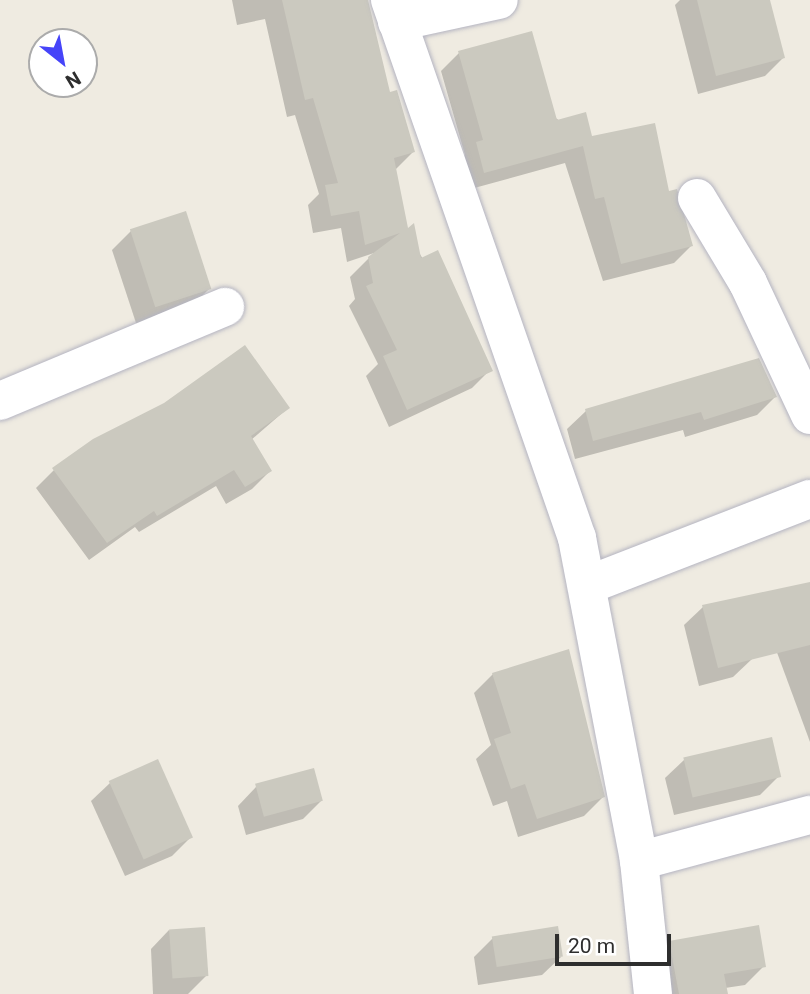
<!DOCTYPE html>
<style>
body{margin:0}
#map{position:relative;width:810px;height:994px;overflow:hidden;background:#efebe1;font-family:Roboto,sans-serif}
div>[style]{position:absolute}
[style*='--x']{left:calc(var(--x)*1px);top:calc(var(--y)*1px);width:calc(var(--w)*1px);rotate:calc(var(--a)*1deg)}
.shadow>*{inset:0;background:#0003}
.building>*{inset:0;background:#cbc9bf;transform-origin:0 0}
.roads{filter:drop-shadow(0 0 2px #b4b4c1) drop-shadow(0 0 2px #b4b4c1)}
.minor>*{height:38px;margin:-19px;padding:0 19px;transform-origin:19px;border-radius:19px;background:#fff}
span{translate:-50% -50%;white-space:nowrap;text-align:center;line-height:1.15;-webkit-text-stroke:6px #fff;paint-order:stroke}
.north{position:absolute;left:28px;top:28px;width:70px;height:70px;box-sizing:border-box;background:#fff;border:2px solid #ababab;border-radius:50%;rotate:149deg;font-size:19px;font-weight:700;line-height:28px;text-align:center;color:#2e2e2e}
.north::after{content:'';display:block;margin:auto;width:24px;height:32px;background:#4644f9;clip-path:polygon(50% 0,100% 100%,50% 72%,0 100%)}
.scale{position:absolute;left:555px;top:934px;width:116px;height:32px;box-sizing:border-box;border:4px solid #2e2e2e;border-top:0;padding-left:9px;font-size:21px;line-height:24px;white-space:nowrap;color:#2e2e2e;-webkit-text-stroke:5px #fff;paint-order:stroke}
</style>
<div id="map">
<div class="shadow">
<i style="clip-path:polygon(232px 0,367px 0,388px 95px,413px 152px,395px 170px,406px 231px,490px 370px,472px 388px,389px 427px,366px 376px,378px 364px,349px 306px,355px 299px,350px 277px,374px 253px,347px 262px,341px 228px,313px 233px,308px 205px,319px 194px,295px 115px,287px 117px,265px 19px,237px 25px)"></i>
<i style="clip-path:polygon(680px 0,768px 0,783px 58px,765px 76px,698px 94px,675px 5px)"></i>
<i style="clip-path:polygon(459px 53px,667px 193px,691px 246px,674px 263px,603px 281px,565px 163px,467px 190px,459px 161px,465px 155px,441px 71px)"></i>
<i style="clip-path:polygon(131px 231px,210px 288px,191px 307px,138px 329px,112px 250px)"></i>
<i style="clip-path:polygon(775px 397px,757px 415px,685px 437px,683px 430px,575px 459px,567px 429px,586px 411px)"></i>
<i style="clip-path:polygon(288px 408px,251px 440px,270px 471px,252px 489px,226px 504px,216px 486px,139px 532px,135px 527px,89px 560px,36px 488px,54px 470px)"></i>
<i style="clip-path:polygon(810px 584px,810px 742px,761px 609px)"></i>
<i style="clip-path:polygon(703px 607px,752px 659px,733px 677px,699px 686px,684px 625px)"></i>
<i style="clip-path:polygon(493px 674px,603px 797px,584px 816px,518px 837px,507px 801px,493px 806px,476px 759px,491px 745px,474px 693px)"></i>
<i style="clip-path:polygon(684px 760px,779px 776px,760px 795px,674px 815px,665px 778px)"></i>
<i style="clip-path:polygon(157px 762px,191px 837px,172px 856px,125px 876px,91px 801px,110px 783px)"></i>
<i style="clip-path:polygon(256px 787px,321px 801px,303px 819px,246px 835px,238px 806px)"></i>
<i style="clip-path:polygon(169px 930px,206px 976px,188px 994px,153px 994px,151px 949px)"></i>
<i style="clip-path:polygon(493px 938px,561px 957px,542px 975px,478px 985px,474px 957px)"></i>
<i style="clip-path:polygon(670px 943px,764px 966px,745px 985px,725px 988px,726px 994px,657px 994px,652px 961px)"></i>
</div>
<div class="building">
<i style="clip-path:polygon(282px 0,368px 0,390px 92px,397px 90px,415px 152px,394px 158px,408px 228px,414px 223px,421px 258px,438px 250px,493px 371px,407px 410px,383px 356px,397px 350px,366px 286px,373px 283px,368px 257px,400px 233px,365px 245px,359px 211px,331px 216px,325px 185px,338px 183px,313px 98px,305px 100px)"></i>
<i style="clip-path:polygon(697px 0,770px 0,785px 58px,716px 76px)"></i>
<i style="clip-path:polygon(532px 31px,557px 120px,586px 112px,592px 136px,655px 123px,669px 191px,677px 189px,693px 246px,621px 264px,604px 197px,595px 199px,583px 146px,484px 173px,476px 142px,483px 140px,458px 51px)"></i>
<i style="left:186px;top:211px;width:82px;height:59px;rotate:72deg"></i>
<i style="clip-path:polygon(245px 345px,290px 408px,251px 436px,272px 471px,245px 487px,234px 470px,157px 516px,154px 511px,107px 543px,52px 468px,93px 439px,164px 403px)"></i>
<i style="clip-path:polygon(759px 358px,777px 397px,704px 420px,701px 412px,593px 441px,585px 409px)"></i>
<i style="clip-path:polygon(810px 582px,810px 645px,718px 668px,702px 605px)"></i>
<i style="clip-path:polygon(569px 649px,605px 797px,537px 819px,525px 784px,511px 789px,494px 739px,511px 733px,492px 673px)"></i>
<i style="left:772px;top:737px;width:41px;height:91px;rotate:77deg"></i>
<i style="left:158px;top:759px;width:86px;height:54px;rotate:66deg"></i>
<i style="left:314px;top:768px;width:34px;height:61px;rotate:75deg"></i>
<i style="clip-path:polygon(759px 925px,766px 967px,724px 974px,728px 994px,679px 994px,669px 941px)"></i>
<i style="left:558px;top:926px;width:31px;height:67px;rotate:81deg"></i>
<i style="left:205px;top:927px;width:49px;height:36px;rotate:86deg"></i>
</div>
<div class="roads">
<div class="minor">
<i style="--x:390;--y:0;--w:570;--a:70.83"></i>
<i style="--x:577;--y:538;--w:329;--a:79.1"></i>
<i style="--x:639;--y:861;--w:134;--a:84"></i>
<i style="--x:397;--y:22;--w:104;--a:-12.2"></i>
<i style="--x:697;--y:198;--w:99;--a:59"></i>
<i style="--x:748;--y:283;--w:146;--a:64.8"></i>
<i style="--x:0;--y:401;--w:244;--a:-22.7"></i>
<i style="--x:588;--y:585;--w:238;--a:-21.2"></i>
<i style="--x:639;--y:861;--w:177;--a:-15.1"></i>
</div>
</div>
<div class="north">N</div>
<div class="scale">20 m</div>
</div>
